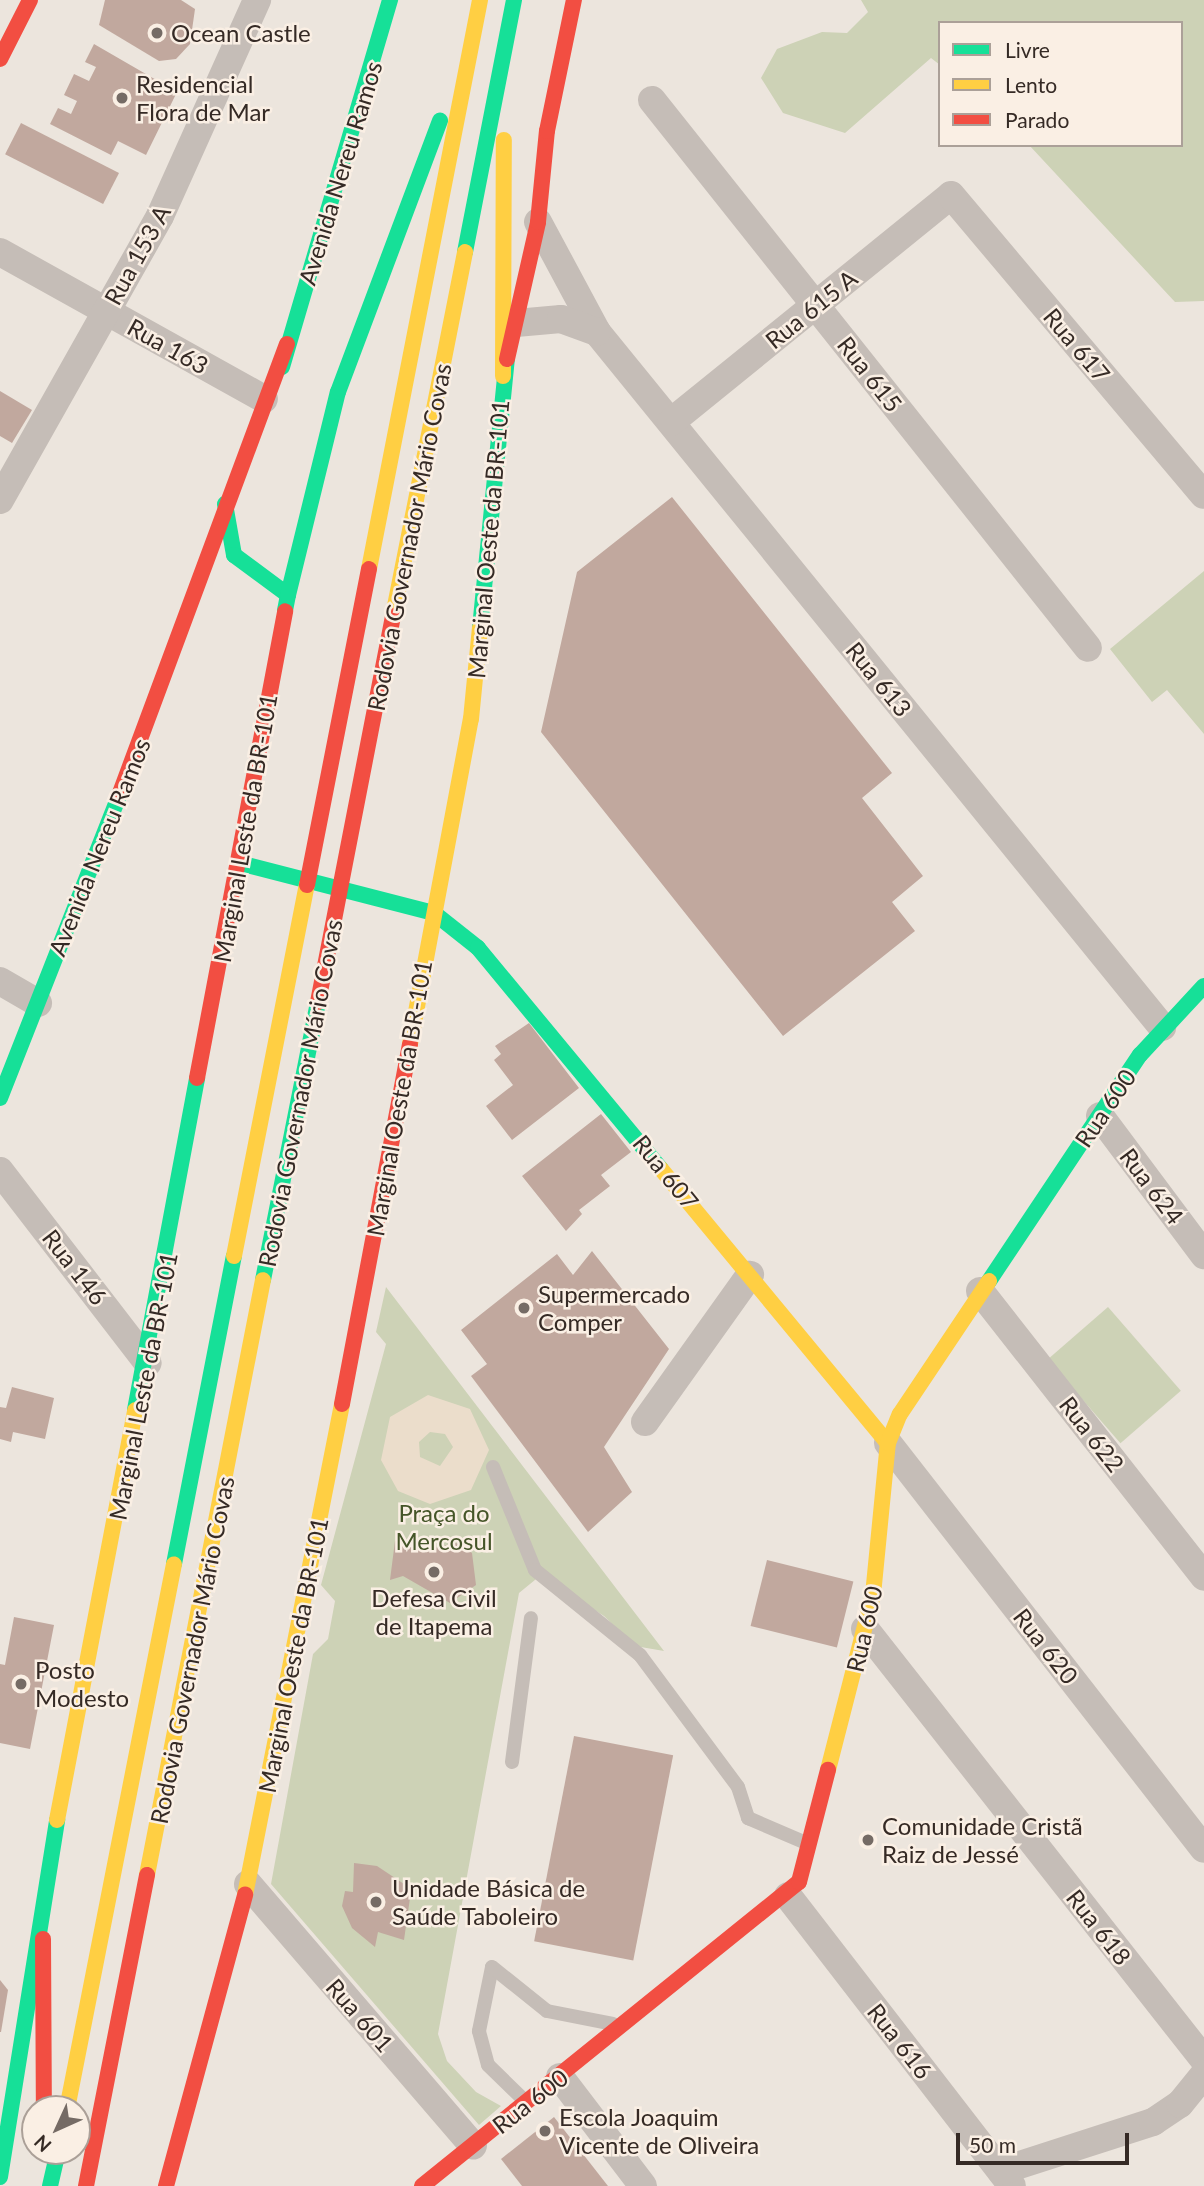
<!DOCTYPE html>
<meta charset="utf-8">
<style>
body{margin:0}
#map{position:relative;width:1204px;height:2186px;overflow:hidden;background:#ece5dd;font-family:Lato,sans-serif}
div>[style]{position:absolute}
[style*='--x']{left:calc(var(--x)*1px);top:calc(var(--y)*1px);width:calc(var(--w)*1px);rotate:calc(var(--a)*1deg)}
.green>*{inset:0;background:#cdd2b6;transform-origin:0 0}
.plaza>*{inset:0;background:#ebddcb}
.building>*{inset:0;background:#c1a89e;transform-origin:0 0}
.lane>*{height:14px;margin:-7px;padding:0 7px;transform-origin:7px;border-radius:7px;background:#c5bdb7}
.street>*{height:28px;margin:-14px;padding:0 14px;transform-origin:14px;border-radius:14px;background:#c5bdb7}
.fast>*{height:16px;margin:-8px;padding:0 8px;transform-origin:8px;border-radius:8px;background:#16e098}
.slow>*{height:16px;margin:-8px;padding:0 8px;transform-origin:8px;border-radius:8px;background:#ffcf43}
.jam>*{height:16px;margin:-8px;padding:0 8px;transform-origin:8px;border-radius:8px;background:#f24e42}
.dots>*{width:19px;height:19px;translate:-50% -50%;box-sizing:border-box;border:4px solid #faefe4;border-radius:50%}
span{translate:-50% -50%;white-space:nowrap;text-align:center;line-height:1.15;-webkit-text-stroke:5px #faefe4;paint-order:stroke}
.poi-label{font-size:24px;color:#352a25}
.left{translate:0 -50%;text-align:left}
.street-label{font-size:24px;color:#352a25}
.park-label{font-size:24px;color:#455528}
.legend{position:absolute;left:938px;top:21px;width:245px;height:126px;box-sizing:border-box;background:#faefe4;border:2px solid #aba098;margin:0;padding:9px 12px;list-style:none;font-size:21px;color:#352a25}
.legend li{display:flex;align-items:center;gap:14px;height:35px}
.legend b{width:35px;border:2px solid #aba098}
.north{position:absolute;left:21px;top:2095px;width:70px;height:70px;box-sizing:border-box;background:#faefe4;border:2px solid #aba098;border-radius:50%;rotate:225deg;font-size:19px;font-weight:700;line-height:28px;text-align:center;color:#352a25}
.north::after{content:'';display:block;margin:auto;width:24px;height:32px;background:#756b65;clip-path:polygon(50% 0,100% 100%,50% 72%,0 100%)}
.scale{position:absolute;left:956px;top:2133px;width:173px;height:32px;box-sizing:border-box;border:4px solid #352a25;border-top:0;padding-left:9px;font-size:21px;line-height:24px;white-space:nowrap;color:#352a25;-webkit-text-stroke:5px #faefe4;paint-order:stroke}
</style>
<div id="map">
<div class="green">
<i style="clip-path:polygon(861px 0,1204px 0,1204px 301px,1175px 302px,1029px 145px,1181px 145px,1181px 23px,940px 23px,940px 65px,931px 58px,845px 133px,783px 113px,761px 78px,777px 49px,822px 32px,847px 33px,868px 12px)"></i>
<i style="clip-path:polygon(1204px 571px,1204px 734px,1167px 690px,1152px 702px,1110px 649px)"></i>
<i style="clip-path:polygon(386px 1287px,664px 1651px,635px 1646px,604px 1616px,541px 1575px,519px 1593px,438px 2034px,447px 2061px,476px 2092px,501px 2106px,479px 2125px,271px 1884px,313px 1654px,328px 1639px,335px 1601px,321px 1585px,386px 1344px,376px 1332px)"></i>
<i style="left:1108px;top:1307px;width:111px;height:80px;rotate:49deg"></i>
</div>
<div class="plaza">
<i style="clip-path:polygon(evenodd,428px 1395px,470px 1409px,489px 1450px,471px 1490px,430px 1504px,398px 1491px,381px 1460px,390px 1417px,428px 1395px,430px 1432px,445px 1434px,453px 1447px,440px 1466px,420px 1457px,419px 1442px,430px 1432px)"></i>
</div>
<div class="building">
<i style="clip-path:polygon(105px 0,181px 0,195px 9px,190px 44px,176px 59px,159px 61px,99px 25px)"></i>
<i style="clip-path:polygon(94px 44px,177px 92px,146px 155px,118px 141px,111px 155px,50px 124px,58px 108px,71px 114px,77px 101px,64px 95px,74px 74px,89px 81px,96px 67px,85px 62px)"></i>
<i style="left:21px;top:123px;width:110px;height:35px;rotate:27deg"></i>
<i style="clip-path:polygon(0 391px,32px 410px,12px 443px,0 436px)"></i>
<i style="clip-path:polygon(672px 497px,892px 773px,862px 798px,923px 876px,892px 902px,915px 931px,783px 1036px,541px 732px,577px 572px)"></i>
<i style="clip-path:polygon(529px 1023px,579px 1088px,512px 1140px,486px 1106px,513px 1085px,494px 1060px,501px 1054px,495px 1046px)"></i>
<i style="clip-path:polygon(601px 1114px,631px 1152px,601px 1175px,610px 1186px,579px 1210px,582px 1214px,566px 1231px,522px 1176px)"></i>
<i style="clip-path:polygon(592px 1251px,669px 1349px,604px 1447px,632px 1492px,588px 1532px,471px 1376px,487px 1364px,461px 1330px,557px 1254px,573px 1275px)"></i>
<i style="clip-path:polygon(12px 1387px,54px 1398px,45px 1439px,13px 1432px,11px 1442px,0 1439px,0 1407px,6px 1408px)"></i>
<i style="clip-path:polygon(395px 1541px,429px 1549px,456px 1543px,472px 1553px,476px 1585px,450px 1603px,403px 1576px,390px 1580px)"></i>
<i style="left:767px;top:1560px;width:89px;height:68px;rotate:14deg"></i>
<i style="clip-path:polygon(14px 1617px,54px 1625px,30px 1749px,0 1743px,0 1664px,5px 1665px)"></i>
<i style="left:574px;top:1736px;width:101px;height:209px;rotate:11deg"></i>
<i style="clip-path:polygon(354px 1863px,377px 1866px,404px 1884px,410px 1898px,404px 1940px,378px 1932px,375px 1947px,352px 1928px,342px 1906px,345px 1891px,353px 1892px)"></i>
<i style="clip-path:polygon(0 1980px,8px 1990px,1px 2032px,0 2032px)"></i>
<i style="clip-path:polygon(554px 2117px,608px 2186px,522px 2186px,501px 2159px)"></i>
</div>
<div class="lane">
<i style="--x:493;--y:1467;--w:111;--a:67.8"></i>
<i style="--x:535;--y:1570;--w:135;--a:39"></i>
<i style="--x:640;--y:1655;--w:164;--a:53.4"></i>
<i style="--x:738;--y:1787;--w:33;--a:72"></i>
<i style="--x:748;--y:1818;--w:63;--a:23.3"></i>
<i style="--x:512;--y:1762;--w:145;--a:-82.5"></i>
<i style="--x:524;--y:2100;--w:50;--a:-135.8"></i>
<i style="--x:488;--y:2065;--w:35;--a:-105"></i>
<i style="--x:479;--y:2031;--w:65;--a:-78.5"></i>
<i style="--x:492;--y:1967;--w:70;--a:38.7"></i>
<i style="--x:547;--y:2011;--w:67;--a:11.1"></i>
</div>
<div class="street">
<i style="--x:652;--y:100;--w:700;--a:51.49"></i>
<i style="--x:538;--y:222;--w:125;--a:61.8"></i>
<i style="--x:597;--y:332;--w:896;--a:50.89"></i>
<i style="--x:0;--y:252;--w:302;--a:29.1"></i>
<i style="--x:516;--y:323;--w:45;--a:-5.1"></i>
<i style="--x:561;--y:319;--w:38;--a:20"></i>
<i style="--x:671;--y:422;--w:360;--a:-39"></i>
<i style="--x:951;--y:195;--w:392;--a:49.9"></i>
<i style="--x:0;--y:500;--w:326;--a:-60.6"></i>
<i style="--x:160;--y:216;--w:237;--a:-65.8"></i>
<i style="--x:0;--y:981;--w:44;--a:30.1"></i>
<i style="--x:1100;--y:1116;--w:174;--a:53.2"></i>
<i style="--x:0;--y:1171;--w:242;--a:52.4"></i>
<i style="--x:980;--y:1291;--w:363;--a:51.9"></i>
<i style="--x:645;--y:1422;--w:181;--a:-54.5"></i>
<i style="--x:888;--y:1443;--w:514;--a:52.11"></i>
<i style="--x:865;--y:1629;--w:548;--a:51.81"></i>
<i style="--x:248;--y:1884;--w:345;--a:49.3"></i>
<i style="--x:788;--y:1896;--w:366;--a:52.3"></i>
<i style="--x:560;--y:2077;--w:137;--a:52.7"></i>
<i style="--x:1001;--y:2171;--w:160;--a:-17.9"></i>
<i style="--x:1153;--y:2122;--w:32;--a:-34"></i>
<i style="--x:1180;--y:2104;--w:38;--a:-51"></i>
</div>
<div class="fast">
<i style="--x:465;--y:252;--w:257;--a:-79"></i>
<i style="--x:282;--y:367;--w:383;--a:-73.6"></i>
<i style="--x:225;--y:504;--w:52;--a:80"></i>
<i style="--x:234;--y:555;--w:67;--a:36.5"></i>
<i style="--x:288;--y:595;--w:16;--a:101"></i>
<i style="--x:288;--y:595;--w:209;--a:-76.2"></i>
<i style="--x:338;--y:392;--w:290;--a:-69.4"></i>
<i style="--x:480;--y:628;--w:270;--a:-84.3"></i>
<i style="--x:239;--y:863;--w:201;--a:14.4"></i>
<i style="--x:434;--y:913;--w:56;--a:38.5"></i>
<i style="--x:478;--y:948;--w:287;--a:50.4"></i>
<i style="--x:0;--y:1098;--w:328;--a:-68.5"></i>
<i style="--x:263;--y:1280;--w:283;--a:-78.8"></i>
<i style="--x:989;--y:1281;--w:272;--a:-56.3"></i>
<i style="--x:1140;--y:1055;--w:94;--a:-47.2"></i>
<i style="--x:135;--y:1410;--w:338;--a:-79.4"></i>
<i style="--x:174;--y:1564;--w:314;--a:-79"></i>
<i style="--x:0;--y:2177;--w:362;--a:-80.9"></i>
<i style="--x:50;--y:2186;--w:36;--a:-77"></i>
</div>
<div class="slow">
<i style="--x:503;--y:376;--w:236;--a:-89.8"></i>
<i style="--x:369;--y:569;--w:580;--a:-78.96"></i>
<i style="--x:393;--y:616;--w:371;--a:-78.8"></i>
<i style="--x:410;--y:1044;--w:331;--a:-79.4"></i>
<i style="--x:471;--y:719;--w:91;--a:-84.4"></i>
<i style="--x:661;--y:1169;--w:356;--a:50.4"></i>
<i style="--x:234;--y:1256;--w:378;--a:-78.9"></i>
<i style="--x:828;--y:1770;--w:181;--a:-75.6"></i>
<i style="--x:873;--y:1595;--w:153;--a:-84.4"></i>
<i style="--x:888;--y:1443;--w:31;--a:-68"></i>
<i style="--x:900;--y:1414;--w:160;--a:-56.2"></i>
<i style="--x:57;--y:1820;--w:417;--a:-79.2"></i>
<i style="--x:147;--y:1875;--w:606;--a:-78.97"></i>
<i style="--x:245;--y:1895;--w:500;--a:-78.82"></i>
<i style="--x:67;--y:2109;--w:555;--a:-78.89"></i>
</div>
<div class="jam">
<i style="--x:0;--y:59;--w:66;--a:-63"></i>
<i style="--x:507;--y:359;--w:140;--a:-77.2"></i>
<i style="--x:538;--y:222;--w:91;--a:-84.4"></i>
<i style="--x:547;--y:131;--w:134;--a:-78.4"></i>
<i style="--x:120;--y:793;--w:479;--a:-69.6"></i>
<i style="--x:307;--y:885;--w:322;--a:-78.9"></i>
<i style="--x:318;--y:1002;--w:393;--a:-79"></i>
<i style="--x:197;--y:1078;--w:475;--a:-79.3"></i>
<i style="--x:342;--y:1404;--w:366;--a:-79.3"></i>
<i style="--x:43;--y:1939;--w:170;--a:89.7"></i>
<i style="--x:86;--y:2186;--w:317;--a:-78.9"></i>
<i style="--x:166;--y:2186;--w:302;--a:-74.8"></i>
<i style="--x:422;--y:2186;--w:484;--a:-38.9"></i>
<i style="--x:799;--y:1882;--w:116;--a:-75.5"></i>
</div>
<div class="dots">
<i style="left:157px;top:33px;background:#756b65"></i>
<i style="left:122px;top:98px;background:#756b65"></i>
<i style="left:524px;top:1308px;background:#756b65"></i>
<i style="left:434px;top:1572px;background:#756b65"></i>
<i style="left:21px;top:1684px;background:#756b65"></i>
<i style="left:868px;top:1840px;background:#756b65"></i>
<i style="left:376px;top:1902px;background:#756b65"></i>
<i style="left:545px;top:2131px;background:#756b65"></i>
</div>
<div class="poi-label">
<span class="left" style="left:171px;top:33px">Ocean Castle</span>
<span class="left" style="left:136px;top:98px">Residencial<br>Flora de Mar</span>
<span class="left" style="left:538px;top:1308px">Supermercado<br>Comper</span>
<span style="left:434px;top:1612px">Defesa Civil<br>de Itapema</span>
<span class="left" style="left:35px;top:1684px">Posto<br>Modesto</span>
<span class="left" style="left:882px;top:1840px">Comunidade Cristã<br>Raiz de Jessé</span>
<span class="left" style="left:392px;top:1902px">Unidade Básica de<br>Saúde Taboleiro</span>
<span class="left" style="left:559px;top:2131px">Escola Joaquim<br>Vicente de Oliveira</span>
</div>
<div class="street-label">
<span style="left:340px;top:173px;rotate:-73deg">Avenida Nereu Ramos</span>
<span style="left:137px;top:255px;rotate:-61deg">Rua 153 A</span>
<span style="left:811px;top:309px;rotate:-39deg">Rua 615 A</span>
<span style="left:1077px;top:345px;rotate:50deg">Rua 617</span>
<span style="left:168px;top:346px;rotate:29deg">Rua 163</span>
<span style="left:870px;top:374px;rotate:52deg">Rua 615</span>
<span style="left:409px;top:537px;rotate:-79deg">Rodovia Governador Mário Covas</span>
<span style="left:488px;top:539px;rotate:-85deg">Marginal Oeste da BR-101</span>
<span style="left:879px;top:679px;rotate:51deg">Rua 613</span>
<span style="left:245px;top:828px;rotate:-80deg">Marginal Leste da BR-101</span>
<span style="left:99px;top:847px;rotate:-68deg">Avenida Nereu Ramos</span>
<span style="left:300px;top:1093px;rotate:-79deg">Rodovia Governador Mário Covas</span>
<span style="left:399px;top:1098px;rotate:-80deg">Marginal Oeste da BR-101</span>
<span style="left:1105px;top:1108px;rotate:-56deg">Rua 600</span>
<span style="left:666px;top:1172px;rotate:51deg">Rua 607</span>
<span style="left:1152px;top:1186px;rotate:53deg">Rua 624</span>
<span style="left:75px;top:1267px;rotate:52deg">Rua 146</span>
<span style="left:143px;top:1386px;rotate:-79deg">Marginal Leste da BR-101</span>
<span style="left:1092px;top:1434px;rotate:52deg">Rua 622</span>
<span style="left:864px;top:1629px;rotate:-77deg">Rua 600</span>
<span style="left:1046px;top:1646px;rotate:52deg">Rua 620</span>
<span style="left:192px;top:1650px;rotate:-79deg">Rodovia Governador Mário Covas</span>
<span style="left:293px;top:1655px;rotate:-79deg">Marginal Oeste da BR-101</span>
<span style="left:1099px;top:1927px;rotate:52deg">Rua 618</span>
<span style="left:360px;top:2015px;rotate:49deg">Rua 601</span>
<span style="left:900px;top:2041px;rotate:52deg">Rua 616</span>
<span style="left:530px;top:2101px;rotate:-38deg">Rua 600</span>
</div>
<div class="park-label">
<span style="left:444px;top:1527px">Praça do<br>Mercosul</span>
</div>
<ul class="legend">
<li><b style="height:9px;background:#16e098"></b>Livre</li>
<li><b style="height:9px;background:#ffcf43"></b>Lento</li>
<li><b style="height:9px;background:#f24e42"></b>Parado</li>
</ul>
<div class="north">N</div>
<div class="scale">50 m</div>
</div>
